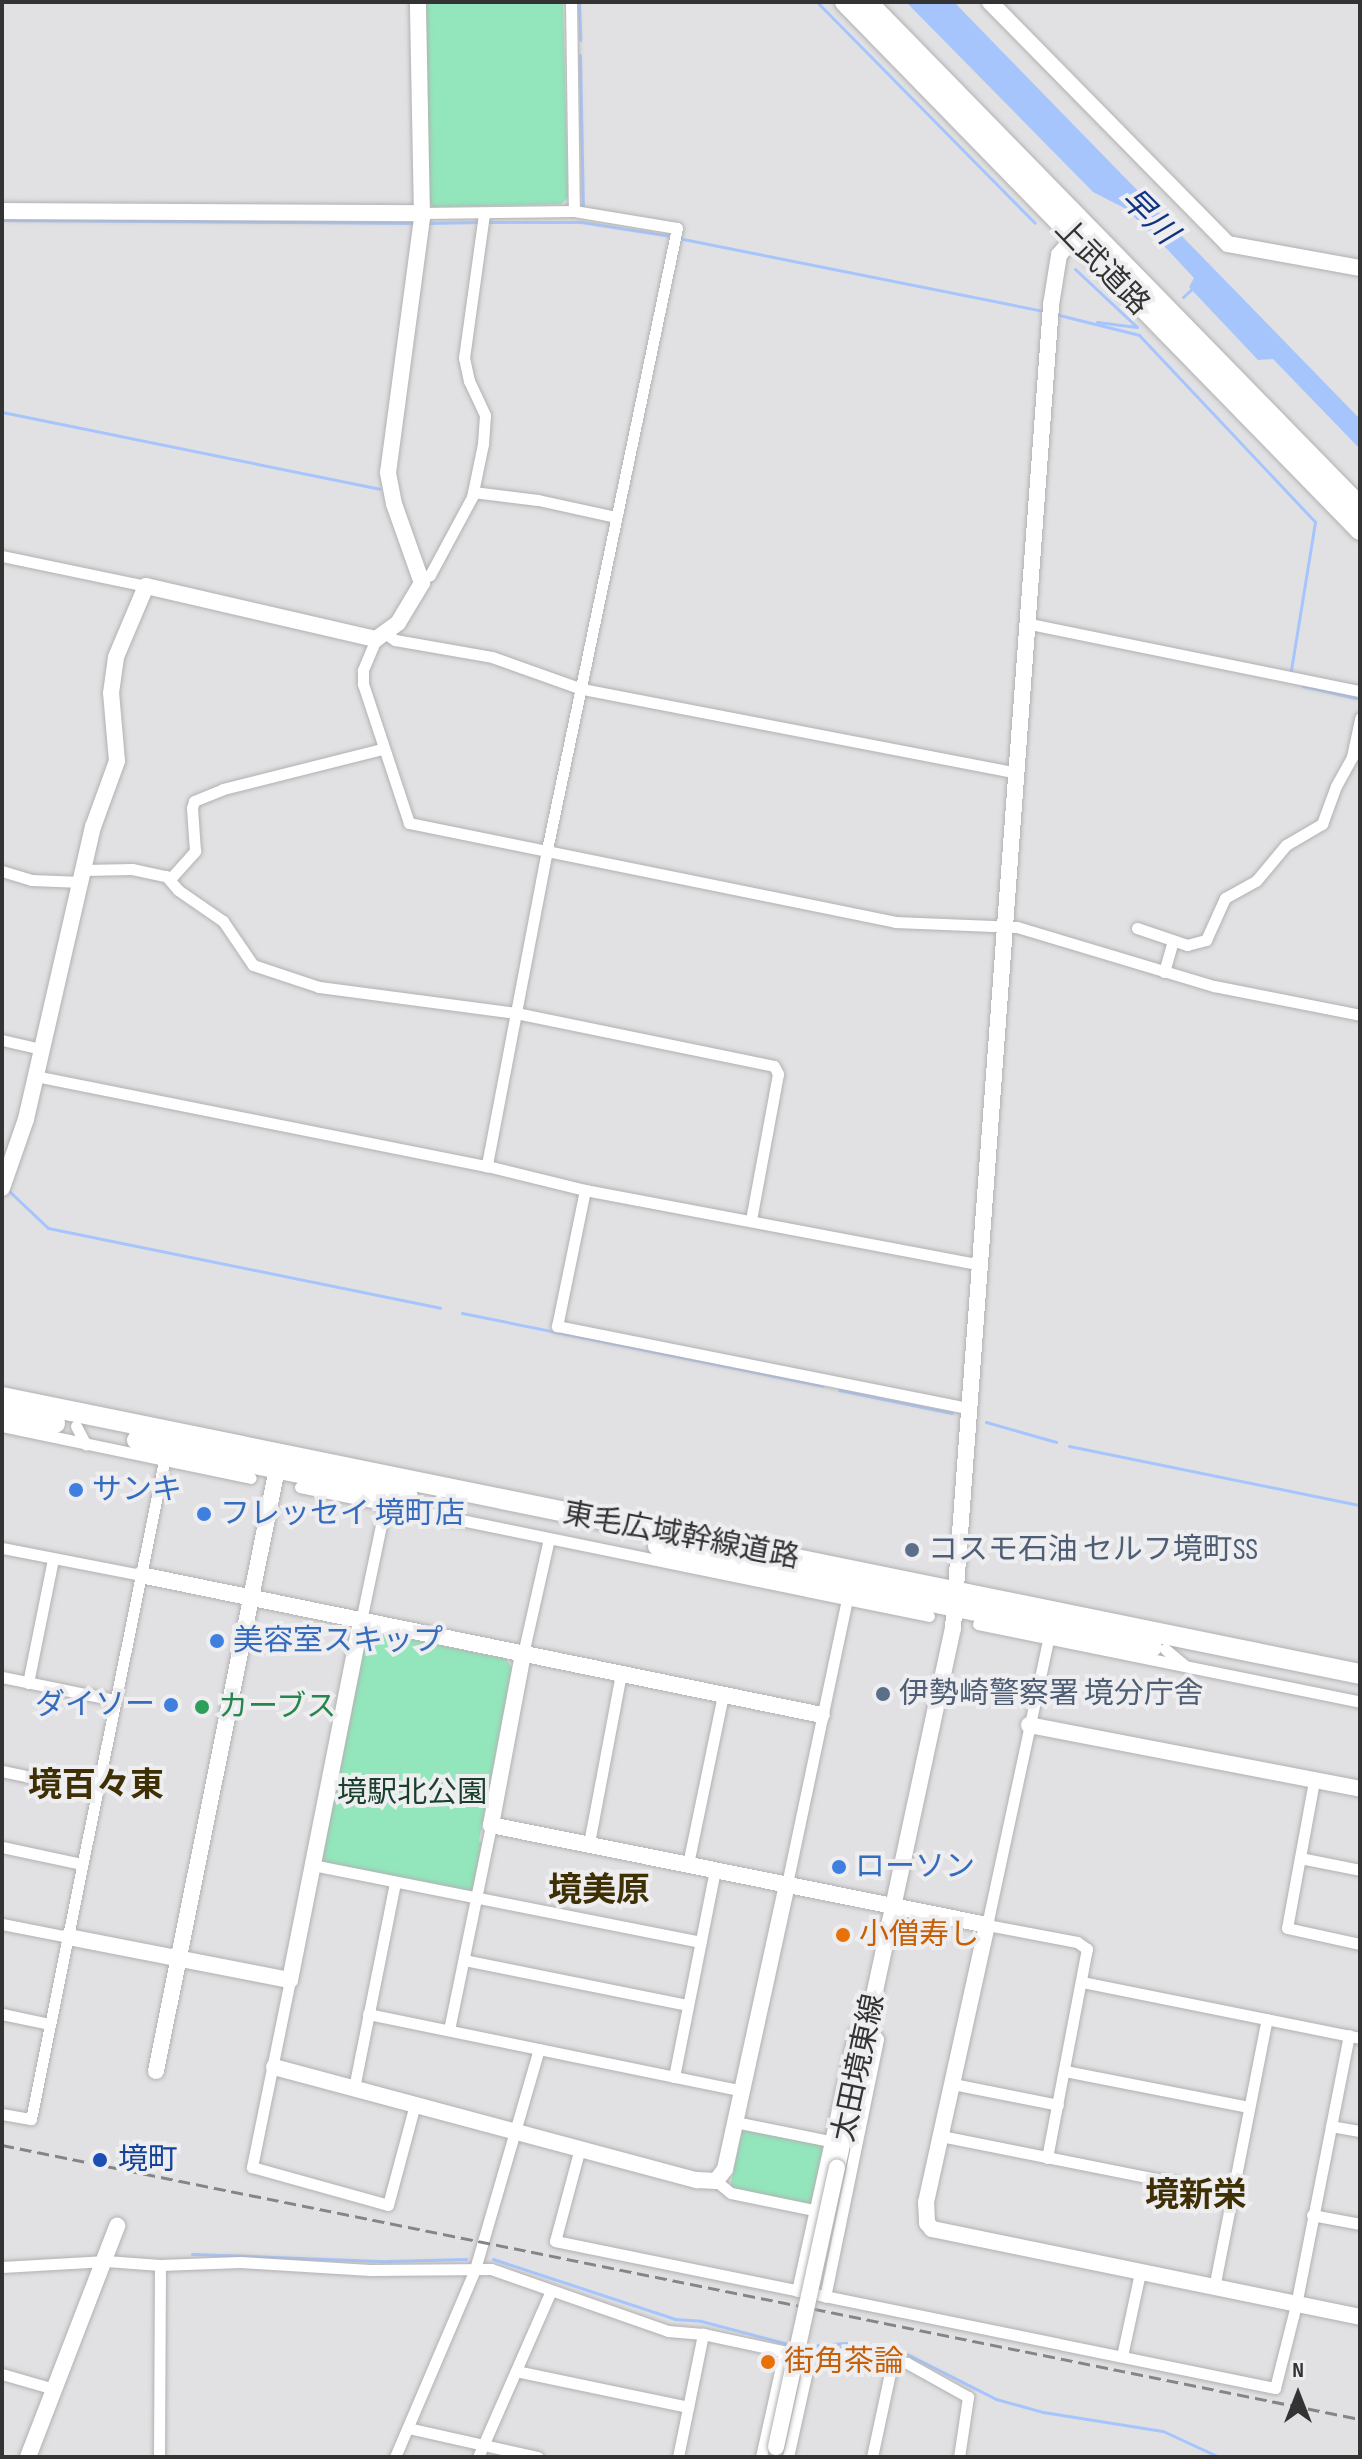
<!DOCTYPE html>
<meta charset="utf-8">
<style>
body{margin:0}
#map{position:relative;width:1362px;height:2459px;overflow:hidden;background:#e1e1e3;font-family:"Sofia Sans Condensed","Noto Sans JP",sans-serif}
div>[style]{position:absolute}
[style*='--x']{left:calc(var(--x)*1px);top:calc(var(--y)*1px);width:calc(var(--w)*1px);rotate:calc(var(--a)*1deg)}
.green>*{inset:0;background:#93e6bb}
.water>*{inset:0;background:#a7c5fd}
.stream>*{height:3px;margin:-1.5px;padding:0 1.5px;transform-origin:1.5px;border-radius:1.5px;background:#a7c5fd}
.roads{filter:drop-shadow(0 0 2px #b1b1b3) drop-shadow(0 0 2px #b1b1b3)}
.street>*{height:11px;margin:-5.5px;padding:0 5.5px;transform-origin:5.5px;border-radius:5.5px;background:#fff}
.secondary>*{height:16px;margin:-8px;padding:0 8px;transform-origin:8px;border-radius:8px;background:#fff}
.highway>*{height:20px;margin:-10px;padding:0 10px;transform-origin:10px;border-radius:10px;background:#fff}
.rail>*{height:3px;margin-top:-1.5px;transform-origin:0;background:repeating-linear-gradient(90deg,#858587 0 12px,transparent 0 18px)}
.bridges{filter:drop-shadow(0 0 2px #b1b1b3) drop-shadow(0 0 2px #b1b1b3)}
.secondary-bridge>*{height:16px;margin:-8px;padding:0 8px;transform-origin:8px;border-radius:8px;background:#fff}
.dots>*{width:22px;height:22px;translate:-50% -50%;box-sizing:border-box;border:4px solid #eeeef0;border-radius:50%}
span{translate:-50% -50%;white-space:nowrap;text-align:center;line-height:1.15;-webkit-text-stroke:8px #eeeef0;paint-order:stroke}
.street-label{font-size:30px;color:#333334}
.shop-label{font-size:30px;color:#366cbe}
.left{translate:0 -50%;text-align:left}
.right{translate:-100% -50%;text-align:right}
.service-label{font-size:30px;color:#4e5e75}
.leisure-label{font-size:30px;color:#27864d}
.park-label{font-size:30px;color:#193f2d}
.food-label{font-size:30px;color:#c56008}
.transit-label{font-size:30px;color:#164399}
.water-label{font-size:32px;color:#113482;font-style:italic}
.quarter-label{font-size:34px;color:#3e2f05;font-weight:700}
.frame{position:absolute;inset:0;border:4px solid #333334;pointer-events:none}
.north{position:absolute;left:1258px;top:2355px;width:80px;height:80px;-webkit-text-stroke:6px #eeeef0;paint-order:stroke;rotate:0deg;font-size:22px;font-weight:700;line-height:32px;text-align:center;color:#333334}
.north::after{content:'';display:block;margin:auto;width:28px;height:36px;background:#333334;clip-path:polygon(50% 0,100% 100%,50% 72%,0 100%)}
</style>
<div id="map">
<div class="green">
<i style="clip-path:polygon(424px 2px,563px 2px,568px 198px,561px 204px,433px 207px,428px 201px)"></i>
<i style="clip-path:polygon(376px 1632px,506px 1659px,512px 1668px,479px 1841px,482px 1842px,473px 1889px,469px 1891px,324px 1862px,322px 1859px,366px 1638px)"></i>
<i style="clip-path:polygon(746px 2127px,825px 2146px,813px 2205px,730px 2188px,742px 2130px)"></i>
</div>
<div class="water">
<i style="clip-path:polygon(906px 2px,954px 2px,1360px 419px,1360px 449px,1273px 359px,1258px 360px,1189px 287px,1194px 278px,1167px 249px,1126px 209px,1093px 192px)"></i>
</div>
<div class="stream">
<i style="--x:579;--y:2;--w:38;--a:88"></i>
<i style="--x:817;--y:2;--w:310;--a:45.4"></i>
<i style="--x:580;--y:55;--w:151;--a:88.9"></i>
<i style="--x:2;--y:220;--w:414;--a:0.4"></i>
<i style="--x:488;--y:222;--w:93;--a:0"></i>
<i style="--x:581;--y:222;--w:91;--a:8.8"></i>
<i style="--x:428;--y:223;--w:52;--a:-1.1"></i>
<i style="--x:678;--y:238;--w:372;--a:11.3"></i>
<i style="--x:1075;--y:269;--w:85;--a:43.1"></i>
<i style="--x:1183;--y:297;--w:12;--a:-42"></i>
<i style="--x:1055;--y:314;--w:87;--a:14"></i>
<i style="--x:1139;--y:335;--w:257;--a:46.7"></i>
<i style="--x:1315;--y:522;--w:151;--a:99.2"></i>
<i style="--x:1097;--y:322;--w:40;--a:7.1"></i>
<i style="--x:2;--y:412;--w:385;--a:11.5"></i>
<i style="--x:1303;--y:686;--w:54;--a:12.8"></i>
<i style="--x:8;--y:1190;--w:55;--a:43.5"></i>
<i style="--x:48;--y:1228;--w:400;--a:11.5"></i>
<i style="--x:462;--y:1313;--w:368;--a:11.4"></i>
<i style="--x:839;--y:1390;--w:115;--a:11.5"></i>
<i style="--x:986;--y:1422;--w:73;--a:15.9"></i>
<i style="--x:1069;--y:1446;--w:297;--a:11.5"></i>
<i style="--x:192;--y:2254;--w:195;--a:2.1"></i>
<i style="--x:387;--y:2261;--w:79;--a:-1.5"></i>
<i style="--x:493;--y:2259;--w:192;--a:18.2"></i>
<i style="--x:675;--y:2319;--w:26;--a:4"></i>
<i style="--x:701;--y:2321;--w:94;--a:14.8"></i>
<i style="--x:804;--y:2346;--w:42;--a:-4.1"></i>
<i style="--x:846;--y:2343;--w:53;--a:7.5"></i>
<i style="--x:899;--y:2350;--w:109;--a:26.8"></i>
<i style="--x:996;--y:2399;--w:49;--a:15.5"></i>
<i style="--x:1043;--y:2412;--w:121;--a:9"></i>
<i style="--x:1163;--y:2431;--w:62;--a:24.9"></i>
</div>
<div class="roads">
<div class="street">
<i style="--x:571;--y:2;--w:209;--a:89.2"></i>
<i style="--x:422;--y:213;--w:152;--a:-0.8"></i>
<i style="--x:574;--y:211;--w:104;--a:9.4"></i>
<i style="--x:677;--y:228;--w:635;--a:101.81"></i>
<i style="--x:547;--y:850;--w:322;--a:100.8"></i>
<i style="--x:473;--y:492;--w:65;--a:7"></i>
<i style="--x:538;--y:500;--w:79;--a:12.4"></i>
<i style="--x:2;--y:556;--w:147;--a:11.8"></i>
<i style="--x:423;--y:579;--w:8;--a:-30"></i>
<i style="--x:430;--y:575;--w:89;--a:-61.7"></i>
<i style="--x:472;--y:497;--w:54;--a:-78.3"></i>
<i style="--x:483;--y:444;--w:29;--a:-86"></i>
<i style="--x:485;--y:415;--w:38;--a:-115"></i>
<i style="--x:469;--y:381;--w:24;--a:-102"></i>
<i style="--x:464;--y:358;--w:146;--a:-82.1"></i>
<i style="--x:1030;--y:624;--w:337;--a:11.5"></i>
<i style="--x:386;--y:634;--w:11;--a:34"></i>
<i style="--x:395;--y:640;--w:98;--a:9.9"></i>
<i style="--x:492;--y:657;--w:96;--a:19.6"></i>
<i style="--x:582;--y:689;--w:443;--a:10.9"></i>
<i style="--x:376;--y:639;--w:34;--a:113"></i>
<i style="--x:363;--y:670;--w:14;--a:90"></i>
<i style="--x:363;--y:684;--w:146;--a:71.7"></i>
<i style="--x:409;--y:823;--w:496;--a:11.5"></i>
<i style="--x:895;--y:922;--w:122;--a:2.3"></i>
<i style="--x:1017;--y:927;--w:206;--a:16.7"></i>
<i style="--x:1214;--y:986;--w:149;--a:11.2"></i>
<i style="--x:83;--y:870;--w:49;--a:-1.2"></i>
<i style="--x:132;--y:869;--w:35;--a:12"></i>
<i style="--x:166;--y:876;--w:18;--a:49"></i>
<i style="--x:178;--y:890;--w:55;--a:34.6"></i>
<i style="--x:223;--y:921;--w:53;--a:55.7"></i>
<i style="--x:253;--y:965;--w:70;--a:18.4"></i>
<i style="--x:319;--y:987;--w:199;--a:7.5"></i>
<i style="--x:516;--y:1013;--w:263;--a:11.6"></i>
<i style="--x:774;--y:1066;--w:9;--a:63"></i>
<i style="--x:778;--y:1074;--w:147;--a:100.5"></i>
<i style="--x:2;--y:871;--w:30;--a:17"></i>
<i style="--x:31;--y:880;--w:51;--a:2.2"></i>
<i style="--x:170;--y:879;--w:38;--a:-48"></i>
<i style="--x:195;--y:851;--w:43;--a:-94"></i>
<i style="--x:192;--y:808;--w:7;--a:-74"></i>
<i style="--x:194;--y:801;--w:31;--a:-22"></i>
<i style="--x:223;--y:789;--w:164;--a:-14.1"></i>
<i style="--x:1137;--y:928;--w:53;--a:18.8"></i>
<i style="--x:1187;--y:945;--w:20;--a:-15"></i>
<i style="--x:1206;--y:940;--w:46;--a:-65.7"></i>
<i style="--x:1225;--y:898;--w:35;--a:-29"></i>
<i style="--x:1256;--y:881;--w:47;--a:-50.2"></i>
<i style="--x:1286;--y:845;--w:42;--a:-30.3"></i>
<i style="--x:1322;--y:824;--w:40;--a:-69.8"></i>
<i style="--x:1336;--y:786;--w:33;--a:-61"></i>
<i style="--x:1352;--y:757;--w:40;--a:-78"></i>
<i style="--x:1164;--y:972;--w:32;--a:-74"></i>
<i style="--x:2;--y:1040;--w:39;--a:13"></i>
<i style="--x:35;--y:1076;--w:461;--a:11.3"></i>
<i style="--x:487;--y:1166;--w:101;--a:13.8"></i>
<i style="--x:585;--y:1190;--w:403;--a:10.7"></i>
<i style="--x:585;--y:1190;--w:139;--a:101.6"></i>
<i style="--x:557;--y:1326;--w:422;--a:11.3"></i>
<i style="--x:2;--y:1426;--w:254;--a:11.8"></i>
<i style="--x:76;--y:1426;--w:21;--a:62"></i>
<i style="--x:300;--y:1487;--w:642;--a:11.59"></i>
<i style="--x:438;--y:1501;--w:21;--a:53"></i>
<i style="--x:2;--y:1548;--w:142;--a:11"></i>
<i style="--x:361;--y:1621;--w:117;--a:-78.2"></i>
<i style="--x:978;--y:1624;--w:390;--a:11.5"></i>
<i style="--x:1165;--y:1649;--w:25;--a:40"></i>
<i style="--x:523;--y:1654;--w:118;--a:-77.3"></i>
<i style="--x:2;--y:1677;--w:114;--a:11.6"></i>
<i style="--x:28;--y:1683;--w:126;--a:-78.6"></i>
<i style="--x:2;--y:1771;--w:97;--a:11.9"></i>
<i style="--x:1314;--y:1781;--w:149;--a:100.4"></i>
<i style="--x:1287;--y:1928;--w:75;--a:12.4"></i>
<i style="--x:589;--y:1843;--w:172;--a:-79.3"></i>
<i style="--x:2;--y:1847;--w:82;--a:12"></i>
<i style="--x:1300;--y:1858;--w:61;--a:11.3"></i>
<i style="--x:688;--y:1864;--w:173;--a:-78.3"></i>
<i style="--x:312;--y:1865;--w:396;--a:11.2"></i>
<i style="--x:787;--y:1884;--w:291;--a:-78.1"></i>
<i style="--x:2;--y:1924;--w:67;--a:11.1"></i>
<i style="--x:464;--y:1960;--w:228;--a:11.4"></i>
<i style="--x:290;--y:1980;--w:191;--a:101.5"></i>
<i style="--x:252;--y:2167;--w:141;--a:15.6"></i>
<i style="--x:388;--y:2205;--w:105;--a:-75"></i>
<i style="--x:1082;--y:1982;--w:284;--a:11.4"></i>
<i style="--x:2;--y:2014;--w:49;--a:11.8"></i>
<i style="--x:368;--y:2014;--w:382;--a:11.6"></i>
<i style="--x:449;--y:2030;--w:209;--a:-78.4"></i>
<i style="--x:1065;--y:2071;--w:187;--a:11.1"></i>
<i style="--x:674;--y:2077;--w:212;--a:-78.8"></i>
<i style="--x:953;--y:2084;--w:107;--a:11.3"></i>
<i style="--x:354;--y:2088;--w:209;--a:-78.7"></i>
<i style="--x:2;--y:2114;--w:29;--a:10"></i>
<i style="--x:31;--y:2119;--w:671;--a:-78.57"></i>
<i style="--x:735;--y:2122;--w:96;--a:11.4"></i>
<i style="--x:1331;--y:2126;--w:29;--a:10"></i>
<i style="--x:941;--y:2136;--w:297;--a:11.3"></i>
<i style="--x:580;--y:2148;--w:96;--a:105"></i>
<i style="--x:555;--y:2241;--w:735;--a:11.54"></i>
<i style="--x:1275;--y:2388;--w:86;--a:-75.8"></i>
<i style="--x:1296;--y:2305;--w:275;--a:-78.9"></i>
<i style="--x:1047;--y:2158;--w:213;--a:-79.2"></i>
<i style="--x:1087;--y:1949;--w:12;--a:-145"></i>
<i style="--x:1077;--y:1942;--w:92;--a:-169.3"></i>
<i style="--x:987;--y:1925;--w:291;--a:-77.9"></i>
<i style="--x:716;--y:2181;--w:19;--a:39"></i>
<i style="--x:731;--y:2193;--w:85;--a:11.6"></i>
<i style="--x:1312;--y:2215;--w:49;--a:10.6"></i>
<i style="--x:2;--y:2267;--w:104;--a:-3.3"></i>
<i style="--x:106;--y:2261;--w:54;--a:4.2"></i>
<i style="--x:160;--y:2265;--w:80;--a:-2.1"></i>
<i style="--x:240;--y:2262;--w:130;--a:3.5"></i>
<i style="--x:370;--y:2270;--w:121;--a:-0.5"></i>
<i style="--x:491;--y:2269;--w:188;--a:19.3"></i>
<i style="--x:668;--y:2331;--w:35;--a:5"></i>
<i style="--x:703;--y:2334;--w:109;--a:12.1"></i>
<i style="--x:810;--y:2357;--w:43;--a:-6.6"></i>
<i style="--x:853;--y:2352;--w:55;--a:11.5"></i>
<i style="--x:907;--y:2363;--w:70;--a:29.1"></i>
<i style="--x:968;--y:2397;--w:61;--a:98.5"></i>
<i style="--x:1214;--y:2288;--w:274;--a:-78.9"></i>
<i style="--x:797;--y:2291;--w:265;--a:-77.6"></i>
<i style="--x:854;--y:2032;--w:15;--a:-23"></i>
<i style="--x:868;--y:2026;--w:16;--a:52"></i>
<i style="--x:878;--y:2039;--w:263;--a:101.6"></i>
<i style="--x:1122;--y:2356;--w:85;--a:-77.8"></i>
<i style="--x:516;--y:2371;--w:176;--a:11.8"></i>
<i style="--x:2;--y:2374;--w:54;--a:16.1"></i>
<i style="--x:408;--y:2428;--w:133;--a:12.6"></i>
<i style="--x:159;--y:2457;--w:192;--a:-89.7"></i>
<i style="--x:395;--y:2457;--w:204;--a:-66.9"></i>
<i style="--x:475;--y:2269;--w:229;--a:-73.8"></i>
<i style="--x:478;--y:2457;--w:181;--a:-66.3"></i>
<i style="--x:678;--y:2457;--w:126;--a:-78.5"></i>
<i style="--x:761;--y:2457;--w:107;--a:-77.5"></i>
<i style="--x:788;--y:2457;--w:102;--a:-77.6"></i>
<i style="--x:872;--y:2457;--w:100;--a:-77.9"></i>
</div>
<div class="secondary">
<i style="--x:990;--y:2;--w:339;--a:45.5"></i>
<i style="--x:1228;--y:244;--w:134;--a:10.3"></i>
<i style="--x:2;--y:211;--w:420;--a:0.3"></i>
<i style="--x:2;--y:1188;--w:73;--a:-70.8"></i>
<i style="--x:26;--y:1119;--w:300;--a:-77.1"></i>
<i style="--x:93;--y:827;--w:70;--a:-70"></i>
<i style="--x:117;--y:761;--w:68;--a:-95"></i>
<i style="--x:111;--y:693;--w:36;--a:-82"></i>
<i style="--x:116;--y:657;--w:77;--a:-67.1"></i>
<i style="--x:146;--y:586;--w:236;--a:13"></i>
<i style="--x:376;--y:639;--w:27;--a:-36"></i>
<i style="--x:398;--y:623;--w:47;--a:-59"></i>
<i style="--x:422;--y:583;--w:84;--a:-109.5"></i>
<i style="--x:394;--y:504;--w:32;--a:-101"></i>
<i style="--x:388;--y:473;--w:258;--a:-82.4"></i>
<i style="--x:422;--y:217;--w:215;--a:-91.1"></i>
<i style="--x:141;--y:1575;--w:695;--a:11.62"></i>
<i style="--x:523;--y:1654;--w:174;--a:100.6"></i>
<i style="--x:491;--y:1825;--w:506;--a:11.4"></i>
<i style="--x:987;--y:1925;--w:284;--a:102.4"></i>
<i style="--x:926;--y:2202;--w:21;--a:87"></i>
<i style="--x:927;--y:2223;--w:8;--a:50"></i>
<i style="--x:932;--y:2229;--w:437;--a:11.6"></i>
<i style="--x:1029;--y:1725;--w:337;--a:10.9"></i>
<i style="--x:68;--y:1937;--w:226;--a:11"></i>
<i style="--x:290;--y:1980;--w:366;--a:-78.8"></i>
<i style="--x:274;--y:2067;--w:438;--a:15"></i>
<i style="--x:697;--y:2180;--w:19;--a:3"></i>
<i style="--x:716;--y:2181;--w:15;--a:-53"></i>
<i style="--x:725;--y:2169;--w:292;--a:-77.7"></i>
<i style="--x:156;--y:2071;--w:624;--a:-78.64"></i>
<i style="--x:837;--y:2168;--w:552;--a:-77.88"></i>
<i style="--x:953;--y:1628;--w:1327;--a:-85.76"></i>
<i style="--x:1051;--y:305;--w:51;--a:-80.9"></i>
<i style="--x:1059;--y:255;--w:34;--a:-50"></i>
<i style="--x:28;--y:2457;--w:248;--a:-68.9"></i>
</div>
<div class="highway">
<i style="--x:845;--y:2;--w:738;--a:45.71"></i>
<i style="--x:867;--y:2;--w:706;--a:45.69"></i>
<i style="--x:2;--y:1397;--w:1386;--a:11.53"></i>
<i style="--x:2;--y:1413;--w:54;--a:10.7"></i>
<i style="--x:137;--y:1440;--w:276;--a:11.5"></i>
<i style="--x:658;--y:1546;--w:504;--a:11.56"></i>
</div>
</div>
<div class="rail">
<i style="--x:2;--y:2145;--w:1385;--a:11.41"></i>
</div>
<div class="bridges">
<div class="secondary-bridge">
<i style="--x:776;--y:2447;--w:286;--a:-77.7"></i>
</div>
</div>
<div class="dots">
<i style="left:76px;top:1490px;background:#3f7fe0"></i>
<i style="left:204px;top:1514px;background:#3f7fe0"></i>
<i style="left:912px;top:1550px;background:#5c6f8a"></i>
<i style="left:217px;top:1641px;background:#3f7fe0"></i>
<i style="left:883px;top:1694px;background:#5c6f8a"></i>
<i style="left:171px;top:1705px;background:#3f7fe0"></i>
<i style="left:202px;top:1707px;background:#2e9e5b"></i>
<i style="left:839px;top:1867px;background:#3f7fe0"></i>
<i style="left:843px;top:1935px;background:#e8710a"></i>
<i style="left:100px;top:2160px;background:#1a4fb4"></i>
<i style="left:768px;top:2362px;background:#e8710a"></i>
</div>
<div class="street-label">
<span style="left:1102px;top:267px;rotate:46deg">上武道路</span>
<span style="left:681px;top:1536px;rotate:11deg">東毛広域幹線道路</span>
<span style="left:859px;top:2068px;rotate:-78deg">太田境東線</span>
</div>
<div class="shop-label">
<span class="left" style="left:92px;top:1490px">サンキ</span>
<span class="left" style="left:220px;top:1514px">フレッセイ 境町店</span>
<span class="left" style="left:233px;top:1641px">美容室スキップ</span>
<span class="right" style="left:155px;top:1705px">ダイソー</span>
<span class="left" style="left:855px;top:1867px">ローソン</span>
</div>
<div class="service-label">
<span class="left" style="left:928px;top:1550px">コスモ石油 セルフ境町SS</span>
<span class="left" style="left:899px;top:1694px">伊勢崎警察署 境分庁舎</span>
</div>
<div class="leisure-label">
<span class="left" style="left:218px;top:1707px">カーブス</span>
</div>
<div class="park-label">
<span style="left:412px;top:1793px">境駅北公園</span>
</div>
<div class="food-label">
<span class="left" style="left:859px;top:1935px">小僧寿し</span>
<span class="left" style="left:784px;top:2362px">街角茶論</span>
</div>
<div class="transit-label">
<span class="left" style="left:118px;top:2160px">境町</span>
</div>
<div class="water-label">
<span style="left:1148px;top:217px;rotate:45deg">早川</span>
</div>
<div class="quarter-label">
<span style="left:96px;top:1786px">境百々東</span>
<span style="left:599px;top:1891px">境美原</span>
<span style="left:1196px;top:2196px">境新栄</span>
</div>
<div class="frame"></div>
<div class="north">N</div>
</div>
